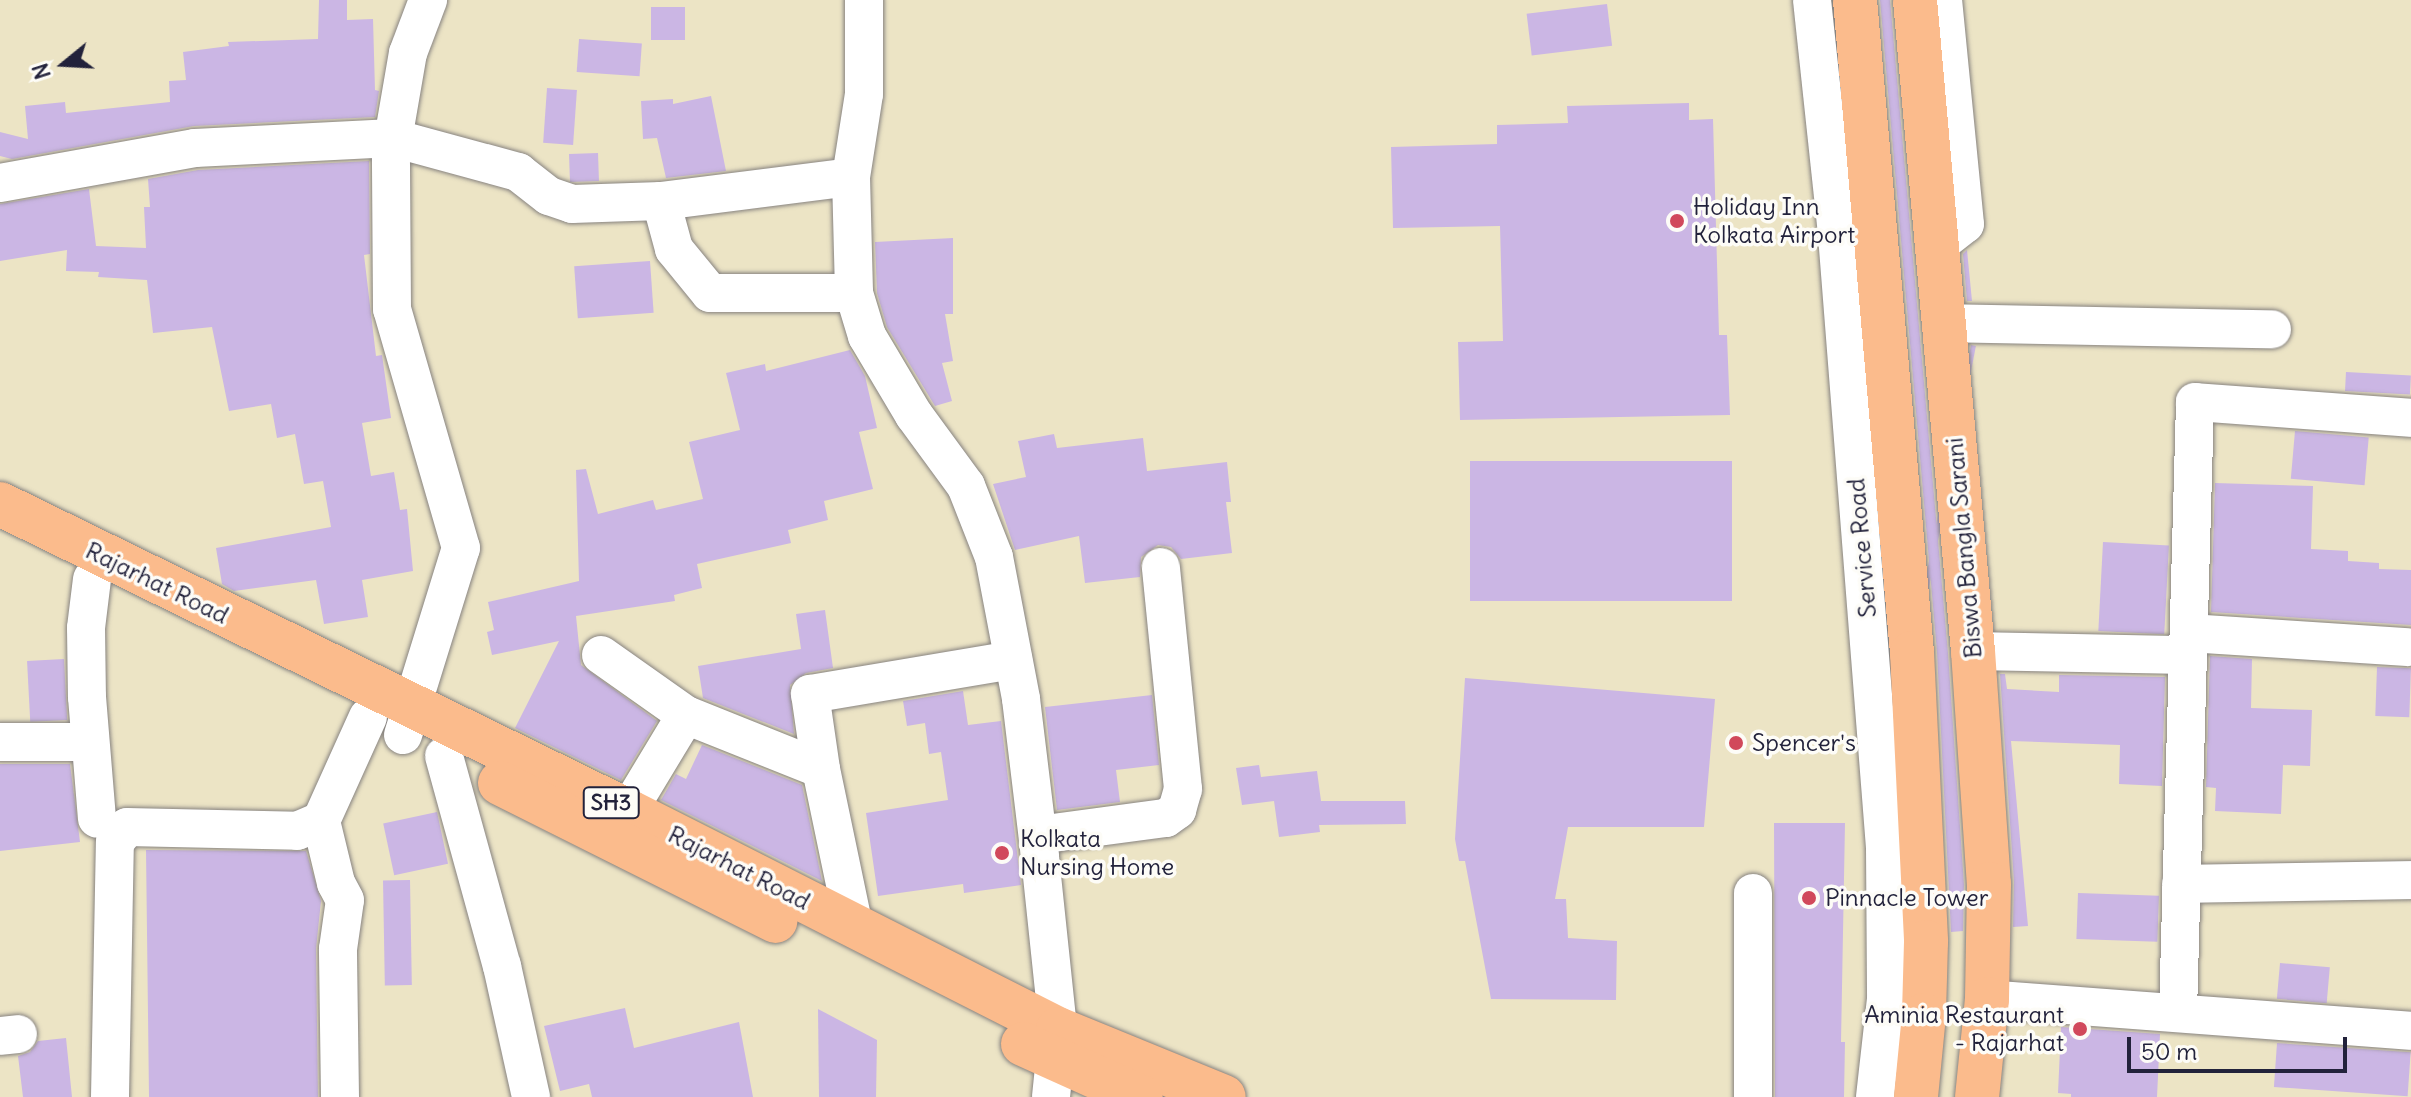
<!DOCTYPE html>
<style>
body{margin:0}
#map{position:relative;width:2411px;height:1097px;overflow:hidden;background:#ece4c5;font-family:Delius,sans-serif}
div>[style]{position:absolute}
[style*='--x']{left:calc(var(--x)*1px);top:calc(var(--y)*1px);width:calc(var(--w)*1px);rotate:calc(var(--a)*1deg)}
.building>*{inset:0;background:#cbb6e4;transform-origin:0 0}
.roads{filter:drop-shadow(0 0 2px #878380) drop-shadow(0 0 2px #878380)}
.minor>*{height:38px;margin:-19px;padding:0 19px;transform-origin:19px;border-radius:19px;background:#fff}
.major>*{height:44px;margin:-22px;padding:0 22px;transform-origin:22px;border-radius:22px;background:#fbbb8c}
.dots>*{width:22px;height:22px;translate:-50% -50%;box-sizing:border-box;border:4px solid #fdfcf7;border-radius:50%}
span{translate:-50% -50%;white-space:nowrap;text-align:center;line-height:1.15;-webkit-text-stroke:7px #fdfcf7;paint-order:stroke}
.shield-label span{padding:2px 6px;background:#fdfcf7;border:2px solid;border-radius:6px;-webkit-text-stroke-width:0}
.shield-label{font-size:22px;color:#22223b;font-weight:700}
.poi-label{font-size:24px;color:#22223b}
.left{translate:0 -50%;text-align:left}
.right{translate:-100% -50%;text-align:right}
.street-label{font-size:24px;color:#22223b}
.north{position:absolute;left:24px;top:24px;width:80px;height:80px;-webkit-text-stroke:6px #fdfcf7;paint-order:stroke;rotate:252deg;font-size:22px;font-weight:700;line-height:32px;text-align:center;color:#22223b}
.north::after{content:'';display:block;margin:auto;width:28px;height:36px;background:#22223b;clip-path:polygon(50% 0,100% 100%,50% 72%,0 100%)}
.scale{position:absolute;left:2127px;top:1037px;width:220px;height:36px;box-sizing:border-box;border:4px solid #22223b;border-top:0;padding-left:10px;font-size:24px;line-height:28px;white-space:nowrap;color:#22223b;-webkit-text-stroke:6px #fdfcf7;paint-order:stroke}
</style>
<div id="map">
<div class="building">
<i style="clip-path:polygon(319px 0,347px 0,347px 20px,373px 19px,375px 90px,379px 91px,375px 117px,194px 126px,12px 159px,0 156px,0 132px,28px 139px,25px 106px,65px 102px,66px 113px,170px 102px,169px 81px,186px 80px,183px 52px,229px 46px,228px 42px,318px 39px)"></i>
<i style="clip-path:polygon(1880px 0,1890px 0,1948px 653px,1964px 885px,1963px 931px,1951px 932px,1937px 652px)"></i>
<i style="left:1607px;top:4px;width:42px;height:81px;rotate:83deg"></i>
<i style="left:651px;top:7px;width:34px;height:33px"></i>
<i style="left:579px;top:39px;width:63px;height:33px;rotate:4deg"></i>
<i style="left:547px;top:88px;width:30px;height:55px;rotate:4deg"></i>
<i style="clip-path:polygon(711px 96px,726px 171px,666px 178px,657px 138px,643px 139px,641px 101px,673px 99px,673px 104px)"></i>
<i style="clip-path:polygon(1689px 103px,1689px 120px,1713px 119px,1719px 335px,1727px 335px,1730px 415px,1460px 420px,1458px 342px,1503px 341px,1500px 226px,1393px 228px,1391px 147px,1497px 144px,1497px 125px,1568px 123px,1567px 106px)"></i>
<i style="left:598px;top:153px;width:28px;height:29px;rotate:88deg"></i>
<i style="clip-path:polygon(369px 161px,370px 254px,364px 255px,376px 356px,382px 355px,391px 418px,362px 423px,371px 476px,394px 472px,400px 510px,407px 509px,413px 571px,362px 580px,368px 617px,324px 624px,316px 580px,234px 591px,222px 584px,216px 548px,331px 527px,323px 481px,304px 484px,295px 434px,277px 438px,271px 404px,229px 411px,212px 327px,153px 333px,147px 280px,98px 277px,99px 272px,66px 271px,67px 250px,0 261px,0 204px,89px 189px,96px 246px,146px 248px,144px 207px,150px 207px,148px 179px,198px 170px)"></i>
<i style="clip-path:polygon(953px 238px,953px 314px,945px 314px,953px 361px,942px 363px,952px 401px,935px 406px,887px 327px,877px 293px,875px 242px)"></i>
<i style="clip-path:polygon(1967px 250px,1972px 301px,1967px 301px,1963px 254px)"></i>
<i style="left:650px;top:261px;width:52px;height:76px;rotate:86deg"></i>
<i style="left:1971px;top:345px;width:5px;height:285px;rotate:11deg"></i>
<i style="clip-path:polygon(850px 350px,865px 376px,877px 428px,859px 432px,873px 489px,824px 501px,828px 520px,788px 530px,791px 543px,697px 564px,702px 588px,674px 595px,675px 601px,576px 616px,581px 665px,657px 721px,621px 780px,515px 728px,559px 641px,492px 655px,487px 632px,494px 630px,488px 602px,579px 581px,576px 470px,586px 469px,598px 514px,653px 500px,656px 510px,703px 499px,689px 442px,740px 430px,726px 373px,765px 364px,766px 371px)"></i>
<i style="left:2346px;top:372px;width:65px;height:19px;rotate:3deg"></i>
<i style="left:2295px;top:431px;width:74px;height:48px;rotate:5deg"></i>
<i style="clip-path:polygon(1054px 434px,1057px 448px,1143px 438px,1147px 471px,1227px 462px,1231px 502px,1226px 502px,1232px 553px,1181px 559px,1171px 547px,1158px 545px,1141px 557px,1140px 577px,1085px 583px,1079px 536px,1015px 550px,993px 484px,1026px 477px,1018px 441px)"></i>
<i style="left:1470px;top:461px;width:262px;height:140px"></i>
<i style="clip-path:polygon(2215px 483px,2313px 486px,2311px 549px,2348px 551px,2348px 561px,2379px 563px,2379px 569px,2411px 570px,2411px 625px,2211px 612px)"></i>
<i style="left:2103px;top:542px;width:66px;height:89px;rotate:3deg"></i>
<i style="clip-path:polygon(825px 610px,833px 668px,806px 673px,790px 685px,794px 734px,703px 698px,698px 666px,801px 649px,796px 614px)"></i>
<i style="clip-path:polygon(2210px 656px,2252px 659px,2251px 708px,2312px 710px,2310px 766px,2283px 765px,2281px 814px,2215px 811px,2216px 788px,2206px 787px)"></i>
<i style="left:64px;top:659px;width:61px;height:37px;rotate:87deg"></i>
<i style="left:2377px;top:667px;width:34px;height:49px;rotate:2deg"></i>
<i style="clip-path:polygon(2000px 674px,2005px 674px,2007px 689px,2059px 692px,2059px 675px,2165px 677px,2162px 786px,2119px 784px,2120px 745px,2011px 741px,2028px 926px,2013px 927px,2014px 882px)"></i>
<i style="clip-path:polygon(1465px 678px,1715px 699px,1704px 827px,1568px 827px,1555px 899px,1566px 899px,1568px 938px,1617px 941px,1616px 1000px,1491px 999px,1465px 861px,1459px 861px,1455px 839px)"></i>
<i style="clip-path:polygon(963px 691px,968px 725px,1001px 721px,1021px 885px,964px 893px,963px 884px,878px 896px,866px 813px,948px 800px,941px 752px,929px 754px,925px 723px,907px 726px,903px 701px)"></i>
<i style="clip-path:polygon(1152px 695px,1159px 765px,1116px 770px,1120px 802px,1057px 810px,1045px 707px)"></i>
<i style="clip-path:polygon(702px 745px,802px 785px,822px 881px,661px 800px,676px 774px,686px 779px)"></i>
<i style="clip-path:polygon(0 764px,70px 764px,80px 842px,0 851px)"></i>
<i style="clip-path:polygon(1259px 765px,1261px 777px,1317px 771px,1321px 801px,1405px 801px,1406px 824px,1319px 825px,1320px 832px,1279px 837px,1274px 801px,1242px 805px,1236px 768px)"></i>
<i style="left:437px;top:812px;width:53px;height:55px;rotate:78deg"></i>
<i style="clip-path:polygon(1774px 823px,1845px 823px,1841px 1042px,1845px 1042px,1844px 1097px,1775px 1097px)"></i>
<i style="clip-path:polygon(146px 850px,306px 851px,321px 901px,316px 949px,318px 1097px,149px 1097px)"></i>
<i style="left:410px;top:880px;width:105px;height:27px;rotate:89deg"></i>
<i style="left:2078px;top:893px;width:81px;height:46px;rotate:2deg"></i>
<i style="left:2280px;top:963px;width:50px;height:36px;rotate:5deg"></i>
<i style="clip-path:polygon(625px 1008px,634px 1048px,739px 1022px,753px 1097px,592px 1097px,589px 1084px,560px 1091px,544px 1026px)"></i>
<i style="clip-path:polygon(818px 1009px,877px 1040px,876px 1097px,819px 1097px)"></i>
<i style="clip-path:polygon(2061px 1027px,2160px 1034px,2157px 1097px,2071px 1097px,2071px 1094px,2058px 1093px)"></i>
<i style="clip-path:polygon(66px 1038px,72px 1097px,23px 1097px,18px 1056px,30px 1052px,38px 1041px)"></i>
<i style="left:2277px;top:1043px;width:134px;height:44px;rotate:4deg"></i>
</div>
<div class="roads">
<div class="minor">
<i style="--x:864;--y:0;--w:94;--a:90"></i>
<i style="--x:864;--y:94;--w:84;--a:98.9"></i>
<i style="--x:851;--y:177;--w:116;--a:88.5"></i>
<i style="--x:854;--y:293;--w:45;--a:73.2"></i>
<i style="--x:867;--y:336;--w:92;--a:59.3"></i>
<i style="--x:914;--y:415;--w:88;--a:53.8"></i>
<i style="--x:966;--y:486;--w:76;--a:68.5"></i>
<i style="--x:994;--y:557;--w:145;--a:79.2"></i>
<i style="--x:1021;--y:699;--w:159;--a:83.1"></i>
<i style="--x:1040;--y:857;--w:173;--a:84"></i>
<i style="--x:1058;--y:1029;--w:68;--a:95.9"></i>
<i style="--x:1812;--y:0;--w:236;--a:83.9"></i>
<i style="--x:1837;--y:235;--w:615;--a:85.52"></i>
<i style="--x:1885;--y:848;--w:151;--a:89.6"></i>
<i style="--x:1886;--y:999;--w:99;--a:96.4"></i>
<i style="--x:851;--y:177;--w:192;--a:172.8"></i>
<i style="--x:661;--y:201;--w:50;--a:74.8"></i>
<i style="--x:674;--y:249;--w:57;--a:50.7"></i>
<i style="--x:710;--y:293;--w:144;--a:0"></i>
<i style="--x:0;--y:183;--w:198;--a:-10.2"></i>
<i style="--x:195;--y:148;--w:198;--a:-2.9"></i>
<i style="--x:393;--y:138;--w:130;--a:15.2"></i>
<i style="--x:518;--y:172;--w:39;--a:38"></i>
<i style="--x:549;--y:196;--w:24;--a:19"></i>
<i style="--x:572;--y:204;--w:89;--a:-1.9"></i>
<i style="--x:1938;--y:245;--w:34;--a:-38"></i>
<i style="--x:1965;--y:224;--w:225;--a:-95.6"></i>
<i style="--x:1945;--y:323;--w:327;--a:1.1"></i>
<i style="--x:92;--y:579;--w:49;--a:97"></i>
<i style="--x:86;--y:628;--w:69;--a:89.2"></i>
<i style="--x:87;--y:697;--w:122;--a:85.3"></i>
<i style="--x:2189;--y:633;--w:219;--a:3.7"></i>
<i style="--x:1973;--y:651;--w:215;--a:1.1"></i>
<i style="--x:601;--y:655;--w:104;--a:35.2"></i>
<i style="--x:403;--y:735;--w:196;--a:-72.8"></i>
<i style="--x:461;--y:548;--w:249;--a:-106.1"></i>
<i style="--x:392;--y:309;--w:158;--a:-90.4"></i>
<i style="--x:391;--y:151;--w:99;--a:-80.2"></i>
<i style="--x:408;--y:53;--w:57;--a:-69.3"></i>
<i style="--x:0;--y:742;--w:89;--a:0"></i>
<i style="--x:444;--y:756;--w:218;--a:74.6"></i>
<i style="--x:502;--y:966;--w:134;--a:77.5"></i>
<i style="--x:628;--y:811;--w:112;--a:-58.9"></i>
<i style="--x:686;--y:715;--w:145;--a:21.8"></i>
<i style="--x:1038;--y:835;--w:129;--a:-7.6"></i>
<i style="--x:1166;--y:818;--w:14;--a:-36"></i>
<i style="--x:1177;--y:810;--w:22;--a:-74"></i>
<i style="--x:1183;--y:789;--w:223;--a:-95.7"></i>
<i style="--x:2181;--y:884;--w:230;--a:-1"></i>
<i style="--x:854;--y:927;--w:161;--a:-101.8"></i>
<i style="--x:821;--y:769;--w:76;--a:-98.3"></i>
<i style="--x:810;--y:694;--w:206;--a:-9.5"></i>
<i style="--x:1987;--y:999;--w:425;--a:4.3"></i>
<i style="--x:2178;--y:1012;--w:610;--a:-88.4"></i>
<i style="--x:2195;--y:402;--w:217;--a:4.2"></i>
<i style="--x:0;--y:1036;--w:18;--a:-6"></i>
<i style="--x:110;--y:1097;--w:255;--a:-88.9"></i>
<i style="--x:115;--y:842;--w:19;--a:-51"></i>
<i style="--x:127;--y:827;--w:170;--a:1.3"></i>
<i style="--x:297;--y:831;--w:26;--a:-23"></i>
<i style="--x:340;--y:1097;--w:148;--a:-90.8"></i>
<i style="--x:338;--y:949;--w:49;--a:-81.9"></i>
<i style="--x:345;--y:900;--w:19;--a:-118"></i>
<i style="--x:336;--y:883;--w:64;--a:-103.6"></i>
<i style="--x:321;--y:821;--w:114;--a:-65.7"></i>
<i style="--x:1753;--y:1097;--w:204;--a:-90"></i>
</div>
<div class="major">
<i style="--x:1855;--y:0;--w:655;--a:85.01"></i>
<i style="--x:1912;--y:653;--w:289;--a:87.2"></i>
<i style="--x:1926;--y:942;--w:73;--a:91.6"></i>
<i style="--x:1924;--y:1015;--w:82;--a:95.6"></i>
<i style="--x:1915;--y:0;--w:654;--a:84.91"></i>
<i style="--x:1973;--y:651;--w:234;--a:86.1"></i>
<i style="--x:1989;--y:884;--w:115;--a:91"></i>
<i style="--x:1987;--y:999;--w:99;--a:95.8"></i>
<i style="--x:0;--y:504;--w:699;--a:26.05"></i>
<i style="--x:628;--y:811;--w:482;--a:26.9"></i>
<i style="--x:1058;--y:1029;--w:179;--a:22.3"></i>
<i style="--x:500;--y:783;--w:308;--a:26.6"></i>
<i style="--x:1023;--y:1044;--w:129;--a:24.2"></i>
</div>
</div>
<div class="dots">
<i style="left:1677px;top:221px;background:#d1495b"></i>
<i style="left:1736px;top:743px;background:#d1495b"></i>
<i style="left:1002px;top:853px;background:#d1495b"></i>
<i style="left:1809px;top:898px;background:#d1495b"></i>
<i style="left:2080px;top:1029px;background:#d1495b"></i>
</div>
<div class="shield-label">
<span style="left:611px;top:803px">SH3</span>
</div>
<div class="poi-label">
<span class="left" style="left:1693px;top:221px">Holiday Inn<br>Kolkata Airport</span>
<span class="left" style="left:1752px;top:743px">Spencer's</span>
<span class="left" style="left:1020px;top:853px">Kolkata<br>Nursing Home</span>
<span class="left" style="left:1825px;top:898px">Pinnacle Tower</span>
<span class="right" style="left:2064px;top:1029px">Aminia Restaurant<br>- Rajarhat</span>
</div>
<div class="street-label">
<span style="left:1862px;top:548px;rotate:-95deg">Service Road</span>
<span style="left:1964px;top:548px;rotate:-95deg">Biswa Bangla Sarani</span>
<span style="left:157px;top:583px;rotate:26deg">Rajarhat Road</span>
<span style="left:739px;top:868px;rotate:27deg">Rajarhat Road</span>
</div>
<div class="north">N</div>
<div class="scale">50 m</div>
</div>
